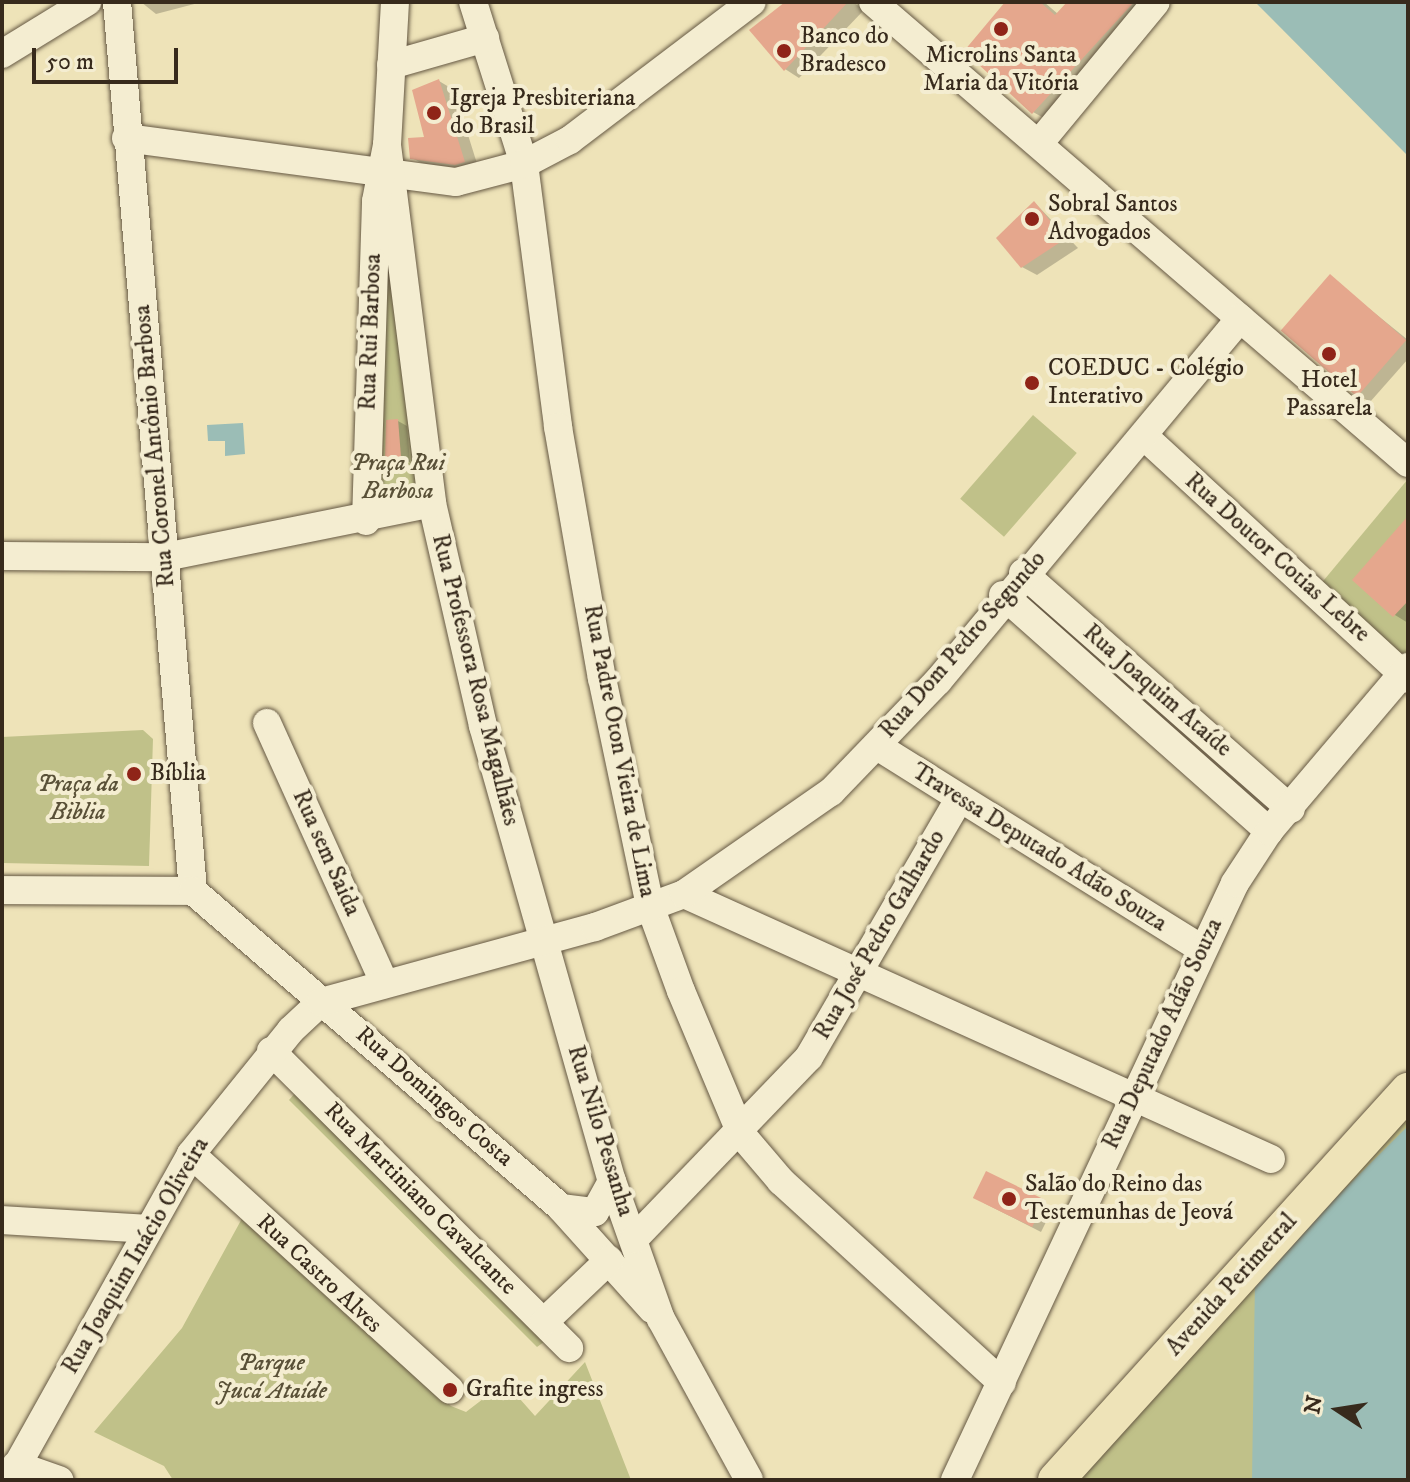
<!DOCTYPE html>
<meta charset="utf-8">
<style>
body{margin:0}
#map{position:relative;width:1410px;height:1482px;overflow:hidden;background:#eee3b8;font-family:"IM FELL DW Pica",serif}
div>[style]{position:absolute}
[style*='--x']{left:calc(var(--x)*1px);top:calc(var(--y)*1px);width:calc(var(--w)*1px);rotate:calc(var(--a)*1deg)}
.green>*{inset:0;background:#c0c189;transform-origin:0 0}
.water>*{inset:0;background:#9bbdb6}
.shadow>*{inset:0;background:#0003}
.building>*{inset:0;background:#e5a78d;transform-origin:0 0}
.roads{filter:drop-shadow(0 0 2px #655843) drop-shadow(0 0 2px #655843)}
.minor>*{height:28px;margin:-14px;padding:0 14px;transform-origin:14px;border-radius:14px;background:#f4edd1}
.major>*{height:36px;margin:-18px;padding:0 18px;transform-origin:18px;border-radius:18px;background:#eee3b8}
.dots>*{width:22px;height:22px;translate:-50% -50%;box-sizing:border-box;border:4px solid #f4edd1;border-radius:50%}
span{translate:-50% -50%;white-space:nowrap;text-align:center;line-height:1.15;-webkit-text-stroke:8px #f4edd1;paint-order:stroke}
.poi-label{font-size:24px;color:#372a1c}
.left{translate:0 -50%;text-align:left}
.street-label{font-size:24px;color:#372a1c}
.park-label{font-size:24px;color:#595037;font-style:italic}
.frame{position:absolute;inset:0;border:4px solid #372a1c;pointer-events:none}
.north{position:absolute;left:1298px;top:1370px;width:80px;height:80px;-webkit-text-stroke:6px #f4edd1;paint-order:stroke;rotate:282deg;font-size:22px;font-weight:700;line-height:32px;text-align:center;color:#372a1c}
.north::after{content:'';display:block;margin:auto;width:28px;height:36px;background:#372a1c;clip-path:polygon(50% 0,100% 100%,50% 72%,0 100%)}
.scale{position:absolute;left:32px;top:48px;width:146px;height:36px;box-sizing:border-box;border:4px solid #372a1c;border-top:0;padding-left:10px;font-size:24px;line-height:28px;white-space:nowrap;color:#372a1c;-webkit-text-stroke:6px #f4edd1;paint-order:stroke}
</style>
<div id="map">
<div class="green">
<i style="clip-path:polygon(381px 176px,432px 503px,366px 521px)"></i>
<i style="left:1033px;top:415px;width:58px;height:111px;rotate:41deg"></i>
<i style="clip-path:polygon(1408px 479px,1408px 667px,1314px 592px)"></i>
<i style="clip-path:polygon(143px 730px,153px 739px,149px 866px,2px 863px,2px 737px)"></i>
<i style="clip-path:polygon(296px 1092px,548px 1339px,537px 1347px,289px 1100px)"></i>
<i style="clip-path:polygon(1408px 1112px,1408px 1480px,1070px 1480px)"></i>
<i style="clip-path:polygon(245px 1213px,451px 1406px,466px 1412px,505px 1382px,535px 1416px,585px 1362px,631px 1480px,173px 1480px,164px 1466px,94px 1432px,182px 1328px)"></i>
</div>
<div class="water">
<i style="clip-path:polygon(1255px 2px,1408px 2px,1408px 156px)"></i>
<i style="clip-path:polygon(243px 423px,245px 454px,225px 456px,225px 441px,208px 441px,207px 425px)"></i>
<i style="clip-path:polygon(1408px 1126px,1408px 1480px,1252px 1480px,1255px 1278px)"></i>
</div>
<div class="shadow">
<i style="clip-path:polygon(141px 2px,202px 2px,156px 14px)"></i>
<i style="clip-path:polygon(793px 2px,853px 2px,864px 10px,799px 78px,785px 69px)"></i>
<i style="clip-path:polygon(1008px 2px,1044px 2px,1058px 14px,1070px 2px,1162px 2px,1051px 122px,1033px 112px)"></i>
<i style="clip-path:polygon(439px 81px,454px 90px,479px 170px,427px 166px,412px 158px,427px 139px)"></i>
<i style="clip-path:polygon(1035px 203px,1078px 248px,1037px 275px,1022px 267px)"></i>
<i style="clip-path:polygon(1330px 277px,1408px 340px,1408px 359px,1370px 402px,1358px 395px)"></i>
<i style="clip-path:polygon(398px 421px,407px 426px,410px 462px,387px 458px)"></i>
<i style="clip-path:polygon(1408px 519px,1408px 623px,1395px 615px)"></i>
<i style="clip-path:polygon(987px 1174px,1053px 1208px,1041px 1232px,984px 1203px)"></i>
</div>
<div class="building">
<i style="clip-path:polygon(785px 2px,848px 2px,784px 71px,749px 30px)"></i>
<i style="clip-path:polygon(1005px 2px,1040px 2px,1055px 15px,1067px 2px,1134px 2px,1032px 114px,964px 51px)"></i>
<i style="clip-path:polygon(439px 79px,465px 162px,455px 165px,410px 159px,408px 138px,424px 137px,412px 90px)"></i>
<i style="clip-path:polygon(1034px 201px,1065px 239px,1021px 268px,996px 238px)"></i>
<i style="left:1330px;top:274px;width:101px;height:75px;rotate:41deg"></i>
<i style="clip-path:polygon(398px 419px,401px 457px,385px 459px,386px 420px)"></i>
<i style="clip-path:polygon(1408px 516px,1408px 601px,1393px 617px,1352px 580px)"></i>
<i style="left:986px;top:1171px;width:66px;height:30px;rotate:26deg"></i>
</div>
<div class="roads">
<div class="minor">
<i style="--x:117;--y:2;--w:892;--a:85.11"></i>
<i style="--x:473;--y:2;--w:170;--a:72.5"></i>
<i style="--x:524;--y:164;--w:265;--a:82.6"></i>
<i style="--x:558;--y:427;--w:255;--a:80.1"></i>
<i style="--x:602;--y:678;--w:233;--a:78.1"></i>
<i style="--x:650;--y:906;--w:90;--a:70"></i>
<i style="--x:681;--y:991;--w:155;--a:67.2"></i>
<i style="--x:741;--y:1134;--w:62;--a:49.6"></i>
<i style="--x:781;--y:1181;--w:299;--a:42.4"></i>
<i style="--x:873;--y:2;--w:706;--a:40.75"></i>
<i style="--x:2;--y:54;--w:100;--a:-31.5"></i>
<i style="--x:391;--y:65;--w:98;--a:-16"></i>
<i style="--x:126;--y:138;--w:333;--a:7.6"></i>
<i style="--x:456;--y:182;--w:70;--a:-14.8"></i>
<i style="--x:524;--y:164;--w:52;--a:-27.6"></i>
<i style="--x:570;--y:140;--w:228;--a:-37.2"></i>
<i style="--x:1041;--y:141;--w:180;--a:-50.4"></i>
<i style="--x:387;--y:145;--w:361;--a:82.8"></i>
<i style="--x:432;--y:503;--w:229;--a:77.1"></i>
<i style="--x:483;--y:726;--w:473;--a:74.2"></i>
<i style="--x:612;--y:1181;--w:146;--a:70.5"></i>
<i style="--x:661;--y:1319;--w:183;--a:61.3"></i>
<i style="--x:1145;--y:437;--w:357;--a:42.6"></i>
<i style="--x:366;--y:521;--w:320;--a:-88.2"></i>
<i style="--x:376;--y:201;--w:57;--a:-78.9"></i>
<i style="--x:387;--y:145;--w:143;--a:-86.8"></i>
<i style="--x:2;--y:556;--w:163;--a:0.4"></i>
<i style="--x:165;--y:557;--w:272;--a:-11.4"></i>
<i style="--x:1023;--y:573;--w:357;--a:41.4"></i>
<i style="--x:1003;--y:595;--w:356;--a:41.6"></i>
<i style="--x:267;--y:723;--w:286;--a:65.7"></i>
<i style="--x:877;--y:746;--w:383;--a:32"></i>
<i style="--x:2;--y:890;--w:191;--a:0.3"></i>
<i style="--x:193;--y:891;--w:486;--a:40.7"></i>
<i style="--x:561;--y:1208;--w:136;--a:48"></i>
<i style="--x:684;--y:894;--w:644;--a:24.3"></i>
<i style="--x:271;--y:1051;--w:421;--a:44.9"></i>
<i style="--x:191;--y:1154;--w:350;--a:42.3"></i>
<i style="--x:561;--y:1208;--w:34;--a:7"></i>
<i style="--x:595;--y:1212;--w:35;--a:-61"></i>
<i style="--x:2;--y:1220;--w:146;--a:3.5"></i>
<i style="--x:634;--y:1239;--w:252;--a:-46.1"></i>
<i style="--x:809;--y:1057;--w:296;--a:-59.8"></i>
<i style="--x:544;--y:1322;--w:90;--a:-43.6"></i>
<i style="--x:16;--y:1465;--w:46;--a:19.2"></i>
<i style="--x:9;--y:1480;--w:373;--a:-60.8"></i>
<i style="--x:191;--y:1154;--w:159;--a:-51.1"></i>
<i style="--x:291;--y:1030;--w:41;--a:-43"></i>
<i style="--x:321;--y:1002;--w:284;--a:-15.3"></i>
<i style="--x:595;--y:927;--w:95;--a:-20.3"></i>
<i style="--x:684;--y:894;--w:179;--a:-34.8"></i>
<i style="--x:831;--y:792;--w:154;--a:-46.1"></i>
<i style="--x:938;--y:681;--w:472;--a:-50.2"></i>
<i style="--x:955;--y:1480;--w:659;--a:-64.87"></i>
<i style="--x:1235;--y:883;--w:62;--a:-56.8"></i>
<i style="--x:1269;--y:831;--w:215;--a:-49.7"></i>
</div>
<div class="major">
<i style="--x:1056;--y:1480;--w:525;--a:-47.86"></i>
</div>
</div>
<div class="dots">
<i style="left:1001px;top:29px;background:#8f2418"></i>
<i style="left:784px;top:51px;background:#8f2418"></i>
<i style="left:434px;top:113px;background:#8f2418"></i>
<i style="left:1032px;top:219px;background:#8f2418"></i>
<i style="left:1329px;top:354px;background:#8f2418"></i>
<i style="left:1032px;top:383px;background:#8f2418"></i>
<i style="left:134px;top:774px;background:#8f2418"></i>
<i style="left:1009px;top:1199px;background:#8f2418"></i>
<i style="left:450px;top:1390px;background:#8f2418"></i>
</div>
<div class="poi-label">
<span class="left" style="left:800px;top:51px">Banco do<br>Bradesco</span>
<span style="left:1001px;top:70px">Microlins Santa<br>Maria da Vitória</span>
<span class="left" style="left:450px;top:113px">Igreja Presbiteriana<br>do Brasil</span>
<span class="left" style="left:1048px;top:219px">Sobral Santos<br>Advogados</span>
<span class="left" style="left:1048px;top:383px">COEDUC - Colégio<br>Interativo</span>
<span style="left:1329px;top:395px">Hotel<br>Passarela</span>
<span class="left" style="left:150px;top:774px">Bíblia</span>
<span class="left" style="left:1025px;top:1199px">Salão do Reino das<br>Testemunhas de Jeová</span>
<span class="left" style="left:466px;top:1390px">Grafite ingress</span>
</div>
<div class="street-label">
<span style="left:371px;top:332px;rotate:-88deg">Rua Rui Barbosa</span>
<span style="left:155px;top:446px;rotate:-95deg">Rua Coronel Antônio Barbosa</span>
<span style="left:1277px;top:558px;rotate:42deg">Rua Doutor Cotias Lebre</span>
<span style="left:963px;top:645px;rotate:-49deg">Rua Dom Pedro Segundo</span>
<span style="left:475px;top:680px;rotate:76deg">Rua Professora Rosa Magalhães</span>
<span style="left:1157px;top:691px;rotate:41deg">Rua Joaquim Ataíde</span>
<span style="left:619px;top:751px;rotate:79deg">Rua Padre Oton Vieira de Lima</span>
<span style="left:1039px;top:848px;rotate:32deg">Travessa Deputado Adão Souza</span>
<span style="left:326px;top:853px;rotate:66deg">Rua sem Saida</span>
<span style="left:880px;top:935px;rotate:-60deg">Rua José Pedro Galhardo</span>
<span style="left:1163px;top:1034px;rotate:-65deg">Rua Deputado Adão Souza</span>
<span style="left:434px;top:1097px;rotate:41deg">Rua Domingos Costa</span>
<span style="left:600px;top:1131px;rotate:73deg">Rua Nilo Pessanha</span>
<span style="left:420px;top:1199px;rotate:45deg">Rua Martiniano Cavalcante</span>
<span style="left:136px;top:1256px;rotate:-60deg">Rua Joaquim Inácio Oliveira</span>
<span style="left:319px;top:1274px;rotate:43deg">Rua Castro Alves</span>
<span style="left:1232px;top:1285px;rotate:-48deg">Avenida Perimetral</span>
</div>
<div class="park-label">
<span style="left:398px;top:478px">Praça Rui<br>Barbosa</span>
<span style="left:78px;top:799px">Praça da<br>Biblia</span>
<span style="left:271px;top:1378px">Parque<br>Jucá Ataíde</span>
</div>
<div class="frame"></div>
<div class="north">N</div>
<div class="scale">50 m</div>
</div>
